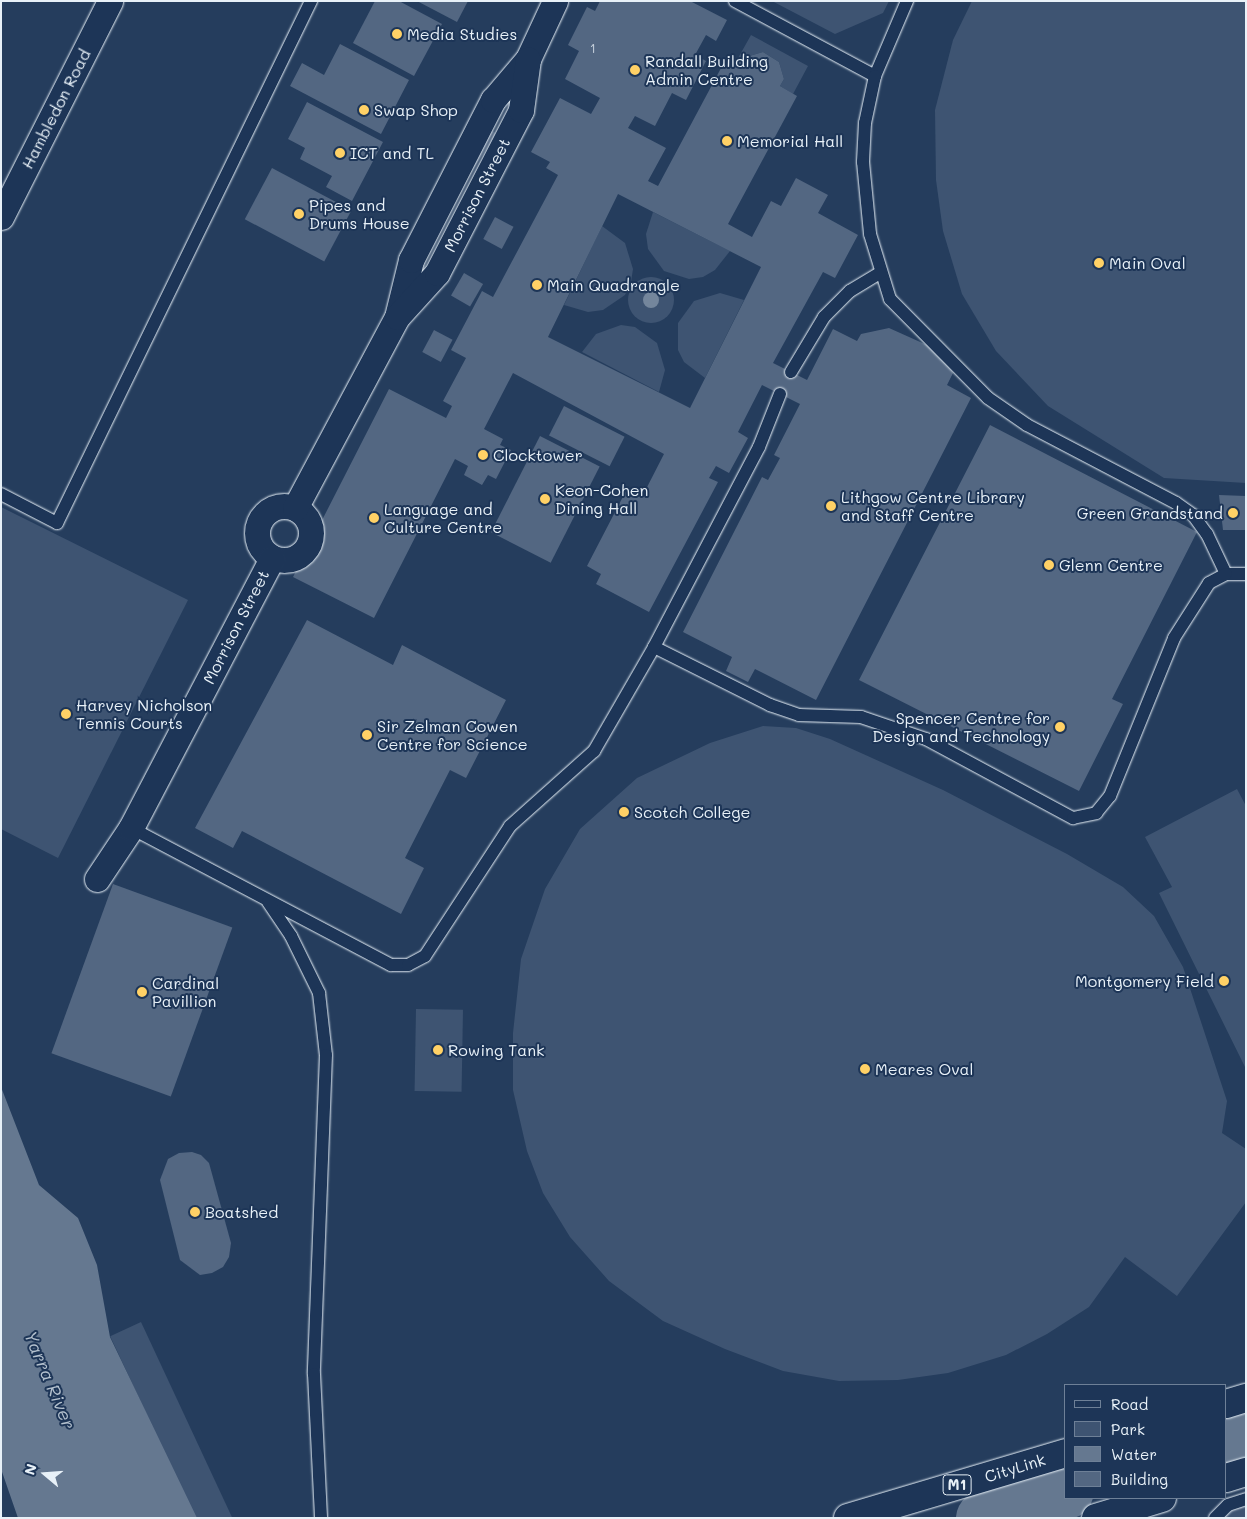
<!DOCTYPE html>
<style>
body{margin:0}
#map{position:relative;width:1247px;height:1519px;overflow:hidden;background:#253d5d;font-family:Mali,sans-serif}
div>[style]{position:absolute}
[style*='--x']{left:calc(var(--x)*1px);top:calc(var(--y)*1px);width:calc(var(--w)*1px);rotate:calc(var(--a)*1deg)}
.green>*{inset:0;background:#3e5472;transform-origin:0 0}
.round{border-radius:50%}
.water>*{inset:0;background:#657890}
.river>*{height:55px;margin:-27.5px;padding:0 27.5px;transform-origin:27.5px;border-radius:27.5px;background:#657890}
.building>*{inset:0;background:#536782;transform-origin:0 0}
.roads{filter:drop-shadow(0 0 1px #e8f1f8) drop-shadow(0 0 1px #e8f1f8)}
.service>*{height:12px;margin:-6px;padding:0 6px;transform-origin:6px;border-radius:6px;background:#1d3557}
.minor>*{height:25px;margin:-12.5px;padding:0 12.5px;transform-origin:12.5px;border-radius:12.5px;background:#1d3557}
.minor>.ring{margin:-12.5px;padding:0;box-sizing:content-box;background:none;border:25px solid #1d3557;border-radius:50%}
.motorway>*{height:28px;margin:-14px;padding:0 14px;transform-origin:14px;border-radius:14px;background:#1d3557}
.trees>*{width:16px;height:16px;margin:-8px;border-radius:50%;background:#74869c}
.dots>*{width:14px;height:14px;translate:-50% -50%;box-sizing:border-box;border:2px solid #1d3557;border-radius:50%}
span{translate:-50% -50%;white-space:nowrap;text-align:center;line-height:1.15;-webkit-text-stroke:4px #1d3557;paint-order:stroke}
.number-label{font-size:14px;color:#c3ceda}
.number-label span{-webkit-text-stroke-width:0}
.shield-label span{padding:1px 4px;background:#1d3557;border:1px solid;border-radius:4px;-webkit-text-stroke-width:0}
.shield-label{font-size:15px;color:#e8f1f8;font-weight:700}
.poi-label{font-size:16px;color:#e8f1f8}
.left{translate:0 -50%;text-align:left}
.right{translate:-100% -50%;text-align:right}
.street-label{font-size:16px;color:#e8f1f8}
.water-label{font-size:18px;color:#b4c1ce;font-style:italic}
.frame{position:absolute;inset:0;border:2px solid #e8f1f8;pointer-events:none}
.legend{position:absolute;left:1064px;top:1384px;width:162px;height:115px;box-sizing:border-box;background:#1d3557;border:1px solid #6e8097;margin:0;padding:6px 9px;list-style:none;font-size:15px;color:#e8f1f8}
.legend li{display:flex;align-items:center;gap:10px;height:25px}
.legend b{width:25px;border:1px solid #6e8097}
.north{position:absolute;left:20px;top:1449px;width:50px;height:50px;-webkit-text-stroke:4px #1d3557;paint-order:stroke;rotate:288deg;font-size:14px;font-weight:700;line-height:20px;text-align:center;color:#e8f1f8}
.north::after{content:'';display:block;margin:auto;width:18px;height:22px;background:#e8f1f8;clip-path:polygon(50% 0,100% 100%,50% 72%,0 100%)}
</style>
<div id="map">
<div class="green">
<i style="clip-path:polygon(772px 1px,889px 1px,883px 13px,835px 34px)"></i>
<i style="clip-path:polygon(972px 1px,1246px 1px,1246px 483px,1164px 478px,1048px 406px,996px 351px,962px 294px,943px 231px,936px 180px,935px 110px,953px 40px)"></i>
<i style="clip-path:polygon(751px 35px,808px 66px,793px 94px,780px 86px,784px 79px,779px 62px,763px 52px,746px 57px,743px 63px,737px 60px)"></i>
<i style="left:491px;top:130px;width:7px;height:155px;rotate:34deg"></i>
<i style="clip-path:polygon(653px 212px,730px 251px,715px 270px,703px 277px,689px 279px,664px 271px,648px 249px,646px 234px)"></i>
<i style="clip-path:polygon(602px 226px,625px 243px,633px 269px,631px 282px,625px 295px,603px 310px,588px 312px,564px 305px)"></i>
<i class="round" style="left:628px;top:277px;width:46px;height:46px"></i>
<i style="clip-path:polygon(720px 293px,744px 300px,705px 378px,684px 362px,678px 350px,678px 323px,694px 301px)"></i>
<i style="clip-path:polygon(621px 325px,635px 327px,657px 343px,665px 370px,659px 392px,582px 352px,596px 334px)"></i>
<i style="clip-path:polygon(1px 507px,188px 600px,58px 858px,1px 829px)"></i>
<i style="clip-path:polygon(763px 726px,796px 728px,830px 739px,943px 790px,1067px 854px,1123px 887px,1154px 916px,1183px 967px,1227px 1101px,1222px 1133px,1246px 1149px,1246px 1202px,1177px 1296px,1125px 1257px,1089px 1307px,1047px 1334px,1006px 1355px,948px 1373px,898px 1380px,839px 1381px,783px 1371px,725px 1349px,663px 1321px,609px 1281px,570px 1237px,543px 1193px,527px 1151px,513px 1090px,513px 1033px,521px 959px,545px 889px,580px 829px,637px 778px,710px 743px)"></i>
<i style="clip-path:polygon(1237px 789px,1246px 806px,1246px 1069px,1159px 893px,1172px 887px,1145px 837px)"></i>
<i style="left:416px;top:1009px;width:47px;height:82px;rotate:1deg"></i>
<i style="left:141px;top:1322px;width:217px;height:34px;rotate:65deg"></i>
<i style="clip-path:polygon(1246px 1503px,1246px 1518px,1221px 1518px,1225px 1511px)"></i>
</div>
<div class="water">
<i style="clip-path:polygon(1px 1087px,39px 1185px,78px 1218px,97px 1265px,110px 1337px,197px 1518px,18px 1518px,1px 1469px)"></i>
</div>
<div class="river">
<i style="--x:1226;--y:1440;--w:22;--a:-22"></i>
<i style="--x:983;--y:1518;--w:87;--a:-18"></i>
</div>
<div class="building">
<i style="clip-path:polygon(375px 1px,399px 1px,442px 24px,414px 76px,353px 43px)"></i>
<i style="clip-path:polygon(417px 1px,468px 1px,457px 22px)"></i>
<i style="clip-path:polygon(evenodd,600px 1px,690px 1px,727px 20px,716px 41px,706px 35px,695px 55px,706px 61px,686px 100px,672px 93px,655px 126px,635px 116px,628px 128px,666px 148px,648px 181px,658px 186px,728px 55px,743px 63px,746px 57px,763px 52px,779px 62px,784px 79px,780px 86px,797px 96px,728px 224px,752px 237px,771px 201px,781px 206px,796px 178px,828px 195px,818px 213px,858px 235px,835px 278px,823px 272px,773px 363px,807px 380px,833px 329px,857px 341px,861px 334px,889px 328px,938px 350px,953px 373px,947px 385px,971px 398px,816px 700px,755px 669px,748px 682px,726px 671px,732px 657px,683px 632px,762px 477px,768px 480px,780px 458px,774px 455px,800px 404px,762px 385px,738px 432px,748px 438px,729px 473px,716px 466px,709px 478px,718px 482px,649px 612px,596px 584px,601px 574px,587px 566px,628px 487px,643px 495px,664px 454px,513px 373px,484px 429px,503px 439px,500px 445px,511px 450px,496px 479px,488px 475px,482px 485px,464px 475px,468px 466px,455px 459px,374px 618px,293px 577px,389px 389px,446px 418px,452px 406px,443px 401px,466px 358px,451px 350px,482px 291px,493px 297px,558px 175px,546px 168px,550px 162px,531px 152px,560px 98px,591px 114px,600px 98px,565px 79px,579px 51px,568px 45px,587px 7px,595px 11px,600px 1px,618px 194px,761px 267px,690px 408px,548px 337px,618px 194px)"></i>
<i style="clip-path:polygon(340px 44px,409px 80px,381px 134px,290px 86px,302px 63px,324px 75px)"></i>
<i style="clip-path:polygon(307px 102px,383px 142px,352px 201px,326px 187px,332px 176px,300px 159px,305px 148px,288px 139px)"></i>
<i style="left:272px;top:168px;width:90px;height:58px;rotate:28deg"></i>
<i style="left:495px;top:217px;width:21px;height:25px;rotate:28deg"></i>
<i style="left:464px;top:273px;width:22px;height:26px;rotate:30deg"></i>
<i style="left:434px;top:330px;width:21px;height:25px;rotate:28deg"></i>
<i style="left:564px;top:406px;width:68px;height:33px;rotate:27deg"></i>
<i style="clip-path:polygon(990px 425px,1197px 532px,1112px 699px,1123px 704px,1079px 791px,859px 680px)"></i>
<i style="left:540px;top:436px;width:67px;height:108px;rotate:27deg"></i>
<i style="clip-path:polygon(1219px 495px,1246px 496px,1246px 530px,1223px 530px)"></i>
<i style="clip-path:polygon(307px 620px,393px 665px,402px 645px,506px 700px,466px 778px,450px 770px,405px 858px,424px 868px,401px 914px,242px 831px,233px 848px,195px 828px)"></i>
<i style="left:113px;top:884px;width:127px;height:180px;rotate:20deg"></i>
<i style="clip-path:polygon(192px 1152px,201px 1155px,209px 1163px,231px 1243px,229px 1257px,223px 1267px,212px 1273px,200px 1275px,180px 1260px,160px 1180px,168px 1159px,179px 1153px)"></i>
</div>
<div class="roads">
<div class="service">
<i style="--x:735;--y:1;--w:159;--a:28.2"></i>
<i style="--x:875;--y:76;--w:82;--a:-66.9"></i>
<i style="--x:875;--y:76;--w:48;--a:102"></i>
<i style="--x:865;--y:123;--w:39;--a:93"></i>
<i style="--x:863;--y:162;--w:72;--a:84.4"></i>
<i style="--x:870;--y:234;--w:68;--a:72.9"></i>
<i style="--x:890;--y:299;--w:139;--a:45.3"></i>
<i style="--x:988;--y:398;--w:47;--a:34.7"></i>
<i style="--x:1027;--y:425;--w:168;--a:27.6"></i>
<i style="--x:1176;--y:503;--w:21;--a:35"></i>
<i style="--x:1193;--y:515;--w:24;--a:54"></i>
<i style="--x:1207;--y:534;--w:44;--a:64.6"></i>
<i style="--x:1226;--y:574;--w:20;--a:0"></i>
<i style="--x:791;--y:372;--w:64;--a:-59"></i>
<i style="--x:824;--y:317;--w:37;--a:-45"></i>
<i style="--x:850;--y:291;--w:35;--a:-31"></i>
<i style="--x:1;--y:494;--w:63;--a:27.4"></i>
<i style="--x:57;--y:523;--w:581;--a:-64.05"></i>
<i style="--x:654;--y:647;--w:130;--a:26.6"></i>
<i style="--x:770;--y:705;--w:31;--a:19"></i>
<i style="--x:799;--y:715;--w:62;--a:1.8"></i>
<i style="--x:861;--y:717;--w:69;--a:18.7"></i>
<i style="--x:926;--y:739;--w:167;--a:28.3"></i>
<i style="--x:1073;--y:818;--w:24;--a:-12"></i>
<i style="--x:1096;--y:813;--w:22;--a:-51"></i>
<i style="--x:1110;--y:796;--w:170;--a:-67.9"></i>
<i style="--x:1174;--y:638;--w:65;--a:-57.5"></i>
<i style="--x:1209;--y:583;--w:19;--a:-28"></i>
<i style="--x:131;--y:828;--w:294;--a:27.8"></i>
<i style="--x:391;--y:965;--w:17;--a:0"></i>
<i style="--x:408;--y:965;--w:19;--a:-28"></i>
<i style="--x:425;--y:956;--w:155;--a:-56.8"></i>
<i style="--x:510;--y:826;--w:113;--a:-41.8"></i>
<i style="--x:594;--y:751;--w:120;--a:-60"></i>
<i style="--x:654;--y:647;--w:226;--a:-62.3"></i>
<i style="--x:759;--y:447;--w:57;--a:-68.4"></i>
<i style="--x:268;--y:902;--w:41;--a:55.9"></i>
<i style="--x:291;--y:936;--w:64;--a:63.8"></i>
<i style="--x:319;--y:993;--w:62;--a:83.6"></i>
<i style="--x:326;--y:1055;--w:319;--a:92.2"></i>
<i style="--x:314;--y:1374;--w:144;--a:87.2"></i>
<i style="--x:1215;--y:1518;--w:18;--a:-45"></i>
<i style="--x:1228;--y:1505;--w:19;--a:-18"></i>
</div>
<div class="minor">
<i style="--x:1;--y:217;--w:242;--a:-63.2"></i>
<i style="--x:398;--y:313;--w:55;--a:-76.2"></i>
<i style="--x:411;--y:260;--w:180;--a:-62.9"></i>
<i style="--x:493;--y:100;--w:54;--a:-49.5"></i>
<i style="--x:528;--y:59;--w:64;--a:-65"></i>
<i class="ring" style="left:257px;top:506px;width:29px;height:29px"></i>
<i style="--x:295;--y:508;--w:217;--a:-61.9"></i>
<i style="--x:397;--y:317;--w:59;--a:-47.7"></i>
<i style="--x:437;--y:273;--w:183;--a:-62.7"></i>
<i style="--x:521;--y:110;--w:51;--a:-82.2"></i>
<i style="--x:97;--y:879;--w:61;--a:-56.3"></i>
<i style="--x:131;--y:828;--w:305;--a:-62.4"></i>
</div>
<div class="motorway">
<i style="--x:1226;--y:1404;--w:21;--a:-17"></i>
<i style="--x:1226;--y:1478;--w:21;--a:-17"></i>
<i style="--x:848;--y:1518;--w:227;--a:-16.6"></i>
<i style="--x:1096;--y:1518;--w:69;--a:-16.9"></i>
</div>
</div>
<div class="trees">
<i style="left:651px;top:300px"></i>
</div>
<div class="dots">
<i style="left:397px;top:34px;background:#ffd166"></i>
<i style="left:635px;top:70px;background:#ffd166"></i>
<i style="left:364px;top:110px;background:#ffd166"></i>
<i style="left:727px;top:141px;background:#ffd166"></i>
<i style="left:340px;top:153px;background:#ffd166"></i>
<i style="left:299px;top:214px;background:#ffd166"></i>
<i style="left:1099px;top:263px;background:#ffd166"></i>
<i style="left:537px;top:285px;background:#ffd166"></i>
<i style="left:483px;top:455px;background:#ffd166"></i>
<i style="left:545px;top:499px;background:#ffd166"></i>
<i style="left:831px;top:506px;background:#ffd166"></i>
<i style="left:1233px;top:513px;background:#ffd166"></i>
<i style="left:374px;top:518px;background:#ffd166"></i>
<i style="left:1049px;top:565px;background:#ffd166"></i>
<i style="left:66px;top:714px;background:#ffd166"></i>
<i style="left:1060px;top:727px;background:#ffd166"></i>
<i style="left:367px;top:735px;background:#ffd166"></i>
<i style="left:624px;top:812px;background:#ffd166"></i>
<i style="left:1224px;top:981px;background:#ffd166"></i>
<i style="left:142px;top:992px;background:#ffd166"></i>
<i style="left:438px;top:1050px;background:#ffd166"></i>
<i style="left:865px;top:1069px;background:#ffd166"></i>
<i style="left:195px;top:1212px;background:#ffd166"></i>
</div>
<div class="number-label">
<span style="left:593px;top:48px">1</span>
</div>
<div class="shield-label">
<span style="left:957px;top:1485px">M1</span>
</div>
<div class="poi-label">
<span class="left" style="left:407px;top:34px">Media Studies</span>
<span class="left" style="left:645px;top:70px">Randall Building<br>Admin Centre</span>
<span class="left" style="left:374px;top:110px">Swap Shop</span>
<span class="left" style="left:737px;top:141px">Memorial Hall</span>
<span class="left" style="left:350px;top:153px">ICT and TL</span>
<span class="left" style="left:309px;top:214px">Pipes and<br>Drums House</span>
<span class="left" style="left:1109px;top:263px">Main Oval</span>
<span class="left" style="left:547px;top:285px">Main Quadrangle</span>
<span class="left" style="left:493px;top:455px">Clocktower</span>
<span class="left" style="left:555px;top:499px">Keon-Cohen<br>Dining Hall</span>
<span class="left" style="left:841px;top:506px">Lithgow Centre Library<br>and Staff Centre</span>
<span class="left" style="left:384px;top:518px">Language and<br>Culture Centre</span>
<span class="right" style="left:1223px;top:513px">Green Grandstand</span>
<span class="left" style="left:1059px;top:565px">Glenn Centre</span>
<span class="left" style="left:76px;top:714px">Harvey Nicholson<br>Tennis Courts</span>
<span class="right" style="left:1050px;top:727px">Spencer Centre for<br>Design and Technology</span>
<span class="left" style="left:377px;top:735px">Sir Zelman Cowen<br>Centre for Science</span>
<span class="left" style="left:634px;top:812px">Scotch College</span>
<span class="right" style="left:1214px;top:981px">Montgomery Field</span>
<span class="left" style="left:152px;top:992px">Cardinal<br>Pavillion</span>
<span class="left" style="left:448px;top:1050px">Rowing Tank</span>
<span class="left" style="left:875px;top:1069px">Meares Oval</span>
<span class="left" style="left:205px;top:1212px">Boatshed</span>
</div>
<div class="street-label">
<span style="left:56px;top:109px;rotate:-63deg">Hambledon Road</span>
<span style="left:477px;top:195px;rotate:-63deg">Morrison Street</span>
<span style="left:236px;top:627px;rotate:-63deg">Morrison Street</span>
<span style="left:1015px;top:1468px;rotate:-17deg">CityLink</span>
</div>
<div class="water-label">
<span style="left:50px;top:1380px;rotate:67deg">Yarra River</span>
</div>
<div class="frame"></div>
<ul class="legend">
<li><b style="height:6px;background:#1d3557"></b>Road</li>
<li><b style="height:14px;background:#3e5472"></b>Park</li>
<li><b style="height:14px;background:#657890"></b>Water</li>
<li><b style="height:14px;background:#536782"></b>Building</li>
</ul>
<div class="north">N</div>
</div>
